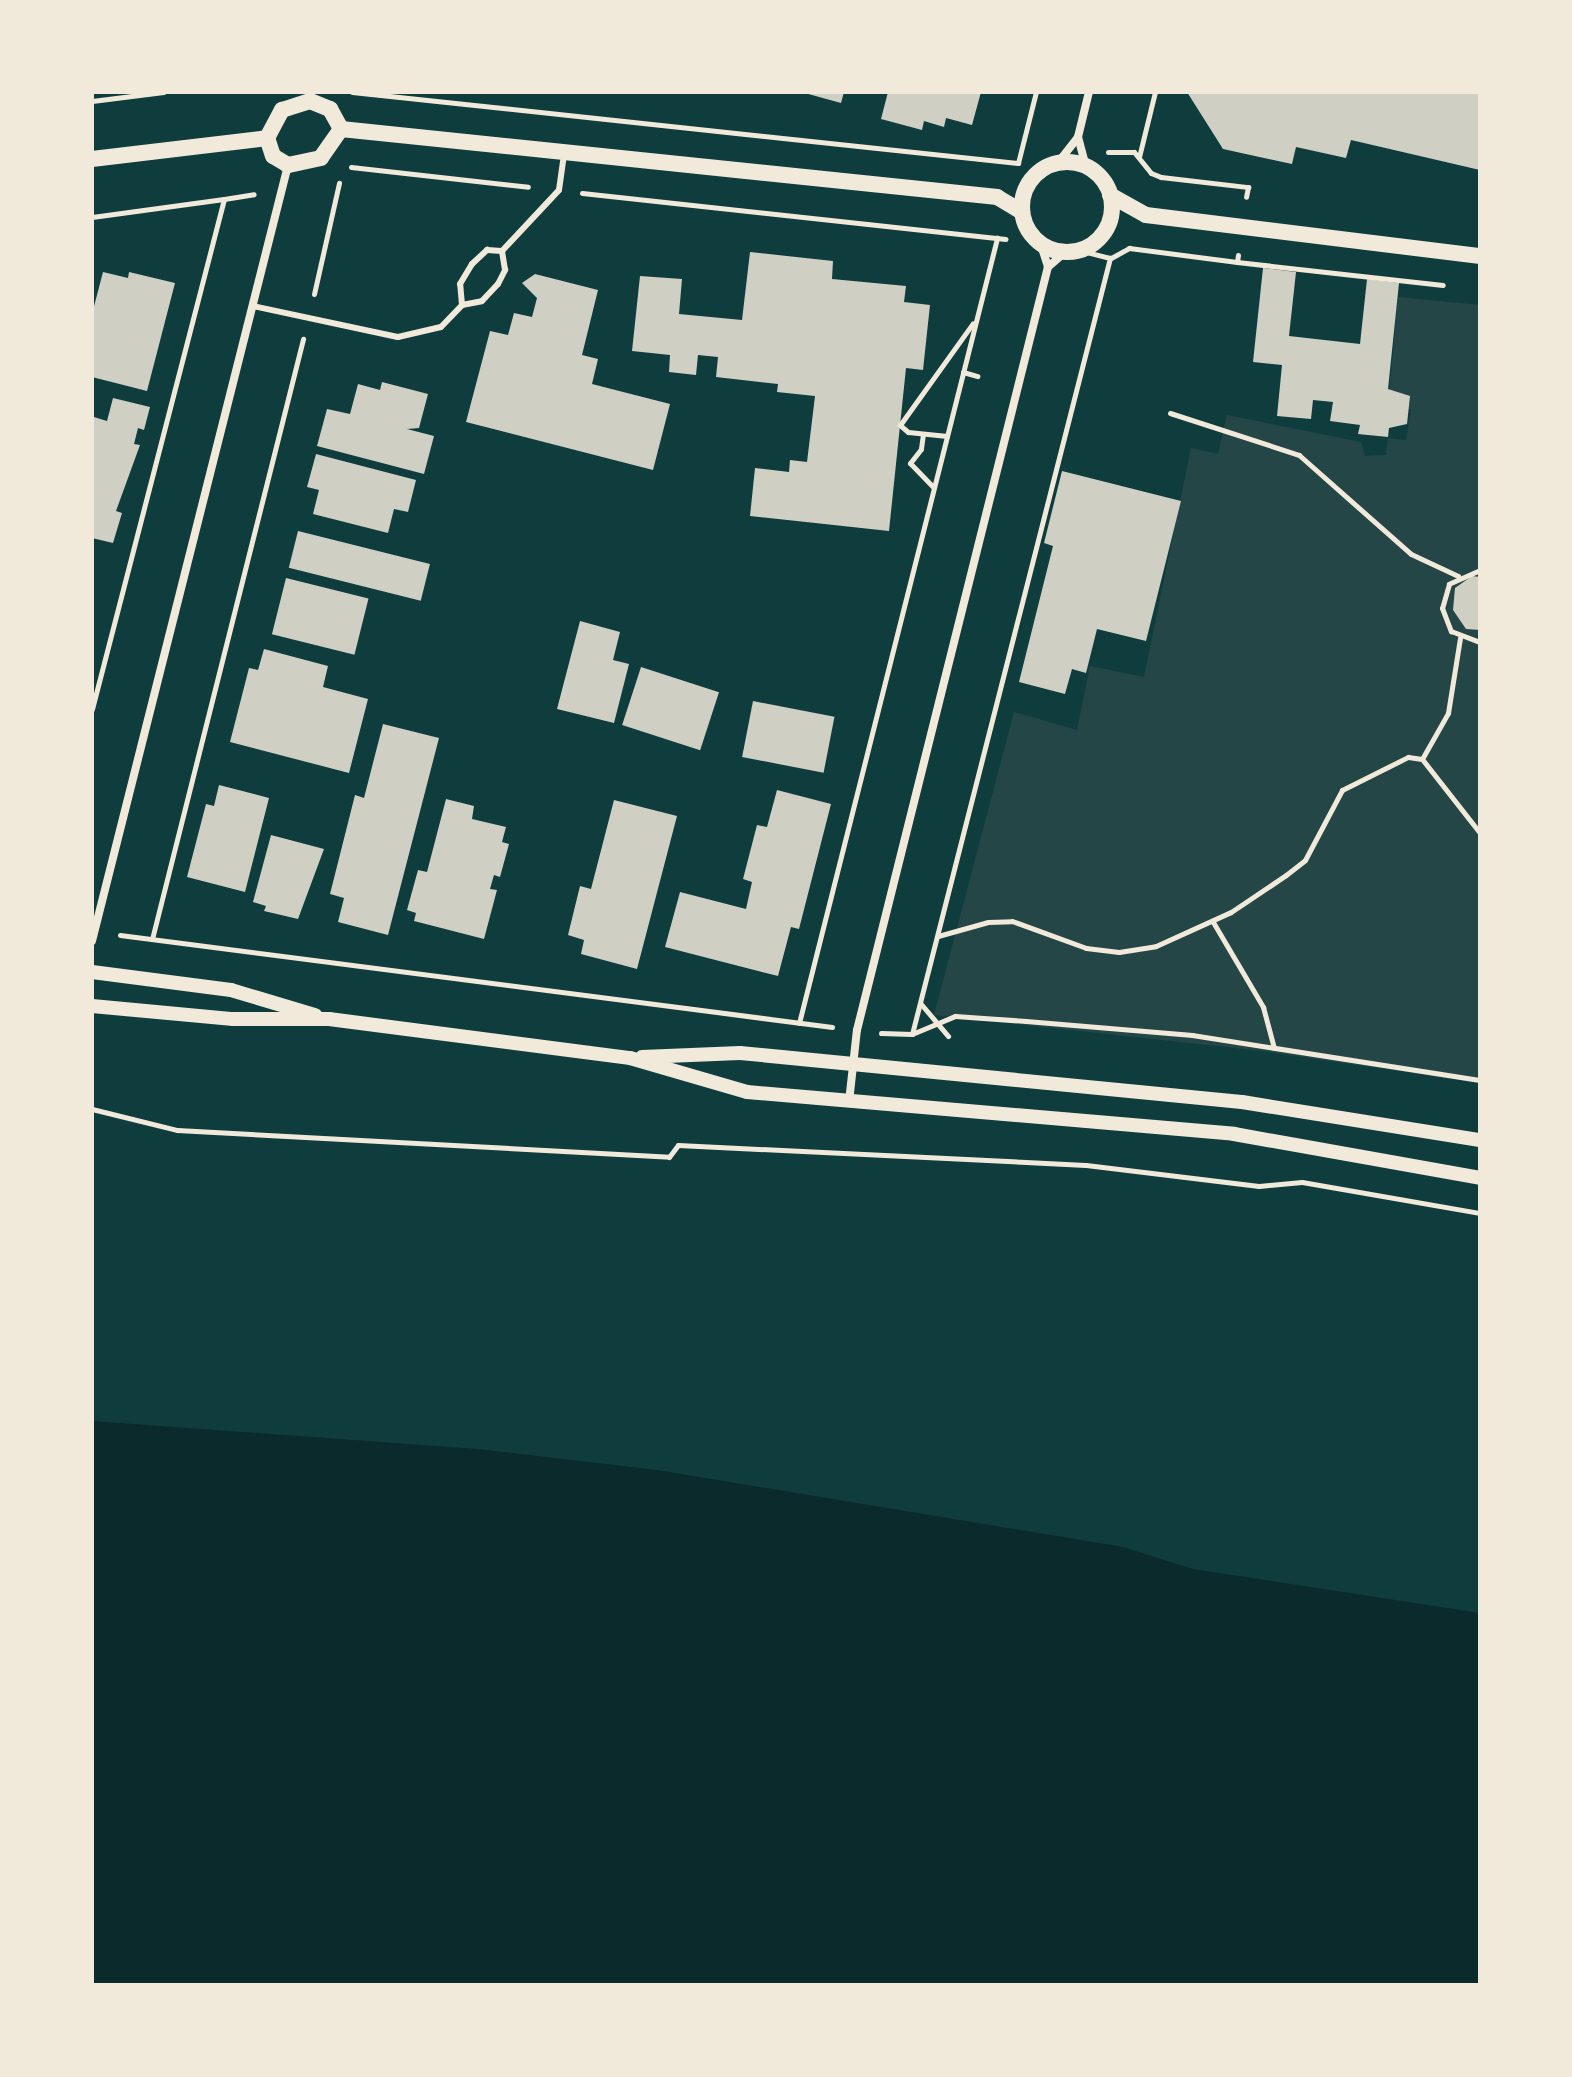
<!DOCTYPE html>
<style>
body{margin:0}
#map{position:relative;width:1572px;height:2077px;overflow:hidden;background:#0f3d3e;font-family:Mulish,sans-serif}
div>[style]{position:absolute}
[style*='--x']{left:calc(var(--x)*1px);top:calc(var(--y)*1px);width:calc(var(--w)*1px);rotate:calc(var(--a)*1deg)}
.green>*{inset:0;background:#244646}
.water>*{inset:0;background:#0a2a2b}
.building>*{inset:0;background:#cfcfc3;transform-origin:0 0}
.path>*{height:5px;margin:-2.5px;padding:0 2.5px;transform-origin:2.5px;border-radius:2.5px;background:#f1e9da}
.service>*{height:6px;margin:-3px;padding:0 3px;transform-origin:3px;border-radius:3px;background:#f1e9da}
.minor>*{height:8px;margin:-4px;padding:0 4px;transform-origin:4px;border-radius:4px;background:#f1e9da}
.tertiary>*{height:14px;margin:-7px;padding:0 7px;transform-origin:7px;border-radius:7px;background:#f1e9da}
.secondary>*{height:16px;margin:-8px;padding:0 8px;transform-origin:8px;border-radius:8px;background:#f1e9da}
.secondary>.ring{margin:-8px;padding:0;box-sizing:content-box;background:none;border:16px solid #f1e9da;border-radius:50%}
span{translate:-50% -50%;white-space:nowrap;text-align:center;line-height:1.15;-webkit-text-stroke:8px #f1e9da;paint-order:stroke}
.frame{position:absolute;inset:0;border:94px solid #f1e9da;pointer-events:none}
</style>
<div id="map">
<div class="green">
<i style="clip-path:polygon(1398px 297px,1480px 305px,1480px 1083px,1262px 1051px,934px 1015px,1014px 712px,1077px 730px,1090px 666px,1144px 677px,1191px 448px,1218px 454px,1227px 415px,1361px 442px,1365px 456px,1386px 455px,1388px 438px,1406px 440px,1411px 410px,1388px 405px)"></i>
</div>
<div class="water">
<i style="clip-path:polygon(92px 1421px,478px 1449px,657px 1470px,1123px 1547px,1193px 1569px,1480px 1613px,1480px 1985px,92px 1985px)"></i>
</div>
<div class="building">
<i style="clip-path:polygon(801px 92px,844px 92px,841px 103px)"></i>
<i style="clip-path:polygon(888px 92px,981px 92px,972px 125px,946px 118px,944px 127px,924px 121px,922px 130px,881px 119px)"></i>
<i style="clip-path:polygon(1187px 92px,1480px 92px,1480px 170px,1351px 140px,1346px 158px,1296px 147px,1292px 164px,1223px 149px)"></i>
<i style="clip-path:polygon(750px 252px,833px 261px,832px 279px,906px 286px,904px 302px,930px 305px,923px 370px,906px 368px,889px 531px,750px 516px,755px 468px,789px 472px,790px 460px,807px 462px,815px 396px,777px 392px,778px 384px,716px 377px,718px 357px,698px 355px,696px 375px,669px 372px,670px 355px,632px 351px,640px 276px,682px 279px,679px 314px,742px 320px)"></i>
<i style="clip-path:polygon(1263px 268px,1296px 272px,1289px 336px,1360px 344px,1367px 279px,1399px 283px,1388px 389px,1410px 396px,1407px 424px,1389px 428px,1388px 437px,1358px 434px,1360px 425px,1330px 421px,1333px 402px,1313px 400px,1311px 419px,1277px 416px,1282px 365px,1253px 362px)"></i>
<i style="clip-path:polygon(103px 272px,128px 278px,129px 272px,175px 283px,147px 391px,92px 377px,92px 314px)"></i>
<i style="clip-path:polygon(535px 274px,598px 290px,582px 355px,598px 359px,592px 384px,670px 404px,653px 470px,466px 422px,490px 331px,508px 335px,514px 313px,532px 317px,537px 298px,522px 283px)"></i>
<i style="clip-path:polygon(382px 382px,428px 394px,419px 428px,407px 429px,434px 436px,424px 474px,317px 446px,327px 409px,350px 414px,358px 384px,380px 390px)"></i>
<i style="clip-path:polygon(113px 398px,150px 407px,144px 430px,138px 428px,134px 444px,140px 445px,116px 511px,122px 513px,113px 543px,92px 538px,92px 423px,94px 417px,107px 421px)"></i>
<i style="clip-path:polygon(316px 454px,416px 480px,408px 512px,394px 509px,388px 533px,313px 514px,319px 490px,307px 487px)"></i>
<i style="clip-path:polygon(1062px 471px,1181px 501px,1146px 641px,1097px 629px,1086px 673px,1072px 669px,1065px 694px,1019px 682px,1053px 546px,1044px 543px)"></i>
<i style="left:298px;top:531px;width:136px;height:38px;rotate:14deg"></i>
<i style="clip-path:polygon(1472px 576px,1480px 577px,1480px 630px,1466px 629px,1453px 610px,1455px 588px)"></i>
<i style="left:286px;top:578px;width:85px;height:58px;rotate:14deg"></i>
<i style="clip-path:polygon(580px 621px,620px 632px,613px 660px,629px 664px,614px 723px,557px 709px)"></i>
<i style="clip-path:polygon(264px 649px,328px 666px,323px 687px,368px 699px,349px 773px,230px 742px,249px 668px,258px 670px)"></i>
<i style="left:641px;top:667px;width:82px;height:61px;rotate:18deg"></i>
<i style="left:753px;top:701px;width:83px;height:57px;rotate:11deg"></i>
<i style="clip-path:polygon(383px 724px,439px 738px,388px 935px,338px 922px,344px 898px,330px 894px,355px 795px,364px 798px)"></i>
<i style="clip-path:polygon(219px 785px,269px 798px,245px 892px,187px 877px,206px 804px,214px 806px)"></i>
<i style="clip-path:polygon(777px 790px,831px 804px,799px 929px,791px 927px,778px 976px,665px 947px,680px 892px,746px 909px,752px 882px,743px 879px,757px 825px,767px 827px)"></i>
<i style="clip-path:polygon(446px 799px,474px 806px,472px 819px,506px 827px,502px 842px,509px 844px,500px 877px,494px 875px,490px 889px,497px 890px,484px 939px,414px 921px,416px 913px,407px 910px,418px 870px,427px 872px)"></i>
<i style="clip-path:polygon(614px 800px,677px 816px,637px 969px,581px 954px,584px 940px,568px 935px,580px 886px,591px 889px)"></i>
<i style="clip-path:polygon(271px 835px,324px 849px,298px 919px,264px 911px,266px 906px,253px 902px)"></i>
</div>
<div class="path">
<i style="--x:352;--y:92;--w:670;--a:6.09"></i>
<i style="--x:1018;--y:163;--w:73;--a:-75.8"></i>
<i style="--x:92;--y:101;--w:72;--a:-7.2"></i>
<i style="--x:1108;--y:152;--w:26;--a:0"></i>
<i style="--x:1134;--y:152;--w:27;--a:51"></i>
<i style="--x:1151;--y:173;--w:11;--a:22"></i>
<i style="--x:1161;--y:177;--w:88;--a:6.6"></i>
<i style="--x:1248;--y:187;--w:10;--a:101"></i>
<i style="--x:1139;--y:157;--w:67;--a:-76.2"></i>
<i style="--x:351;--y:167;--w:178;--a:6.4"></i>
<i style="--x:582;--y:193;--w:426;--a:6.2"></i>
<i style="--x:224;--y:199;--w:30;--a:-9"></i>
<i style="--x:92;--y:217;--w:133;--a:-7.8"></i>
<i style="--x:224;--y:199;--w:527;--a:104.51"></i>
<i style="--x:1111;--y:258;--w:21;--a:-29"></i>
<i style="--x:1129;--y:248;--w:109;--a:7.4"></i>
<i style="--x:1237;--y:262;--w:7;--a:-82"></i>
<i style="--x:1237;--y:262;--w:207;--a:6.4"></i>
<i style="--x:314;--y:294;--w:114;--a:-77.3"></i>
<i style="--x:963;--y:372;--w:15;--a:16"></i>
<i style="--x:1170;--y:413;--w:136;--a:18"></i>
<i style="--x:1299;--y:455;--w:149;--a:41.5"></i>
<i style="--x:1411;--y:554;--w:52;--a:25.1"></i>
<i style="--x:923;--y:434;--w:15;--a:98"></i>
<i style="--x:921;--y:449;--w:18;--a:128"></i>
<i style="--x:910;--y:463;--w:33;--a:46"></i>
<i style="--x:947;--y:436;--w:39;--a:-174"></i>
<i style="--x:908;--y:432;--w:11;--a:-139"></i>
<i style="--x:900;--y:425;--w:125;--a:-54.4"></i>
<i style="--x:1480;--y:570;--w:34;--a:156"></i>
<i style="--x:1449;--y:584;--w:25;--a:106"></i>
<i style="--x:1442;--y:608;--w:25;--a:69"></i>
<i style="--x:1451;--y:631;--w:31;--a:21"></i>
<i style="--x:1422;--y:759;--w:53;--a:-60.5"></i>
<i style="--x:1448;--y:713;--w:76;--a:-80.9"></i>
<i style="--x:1213;--y:922;--w:99;--a:59.5"></i>
<i style="--x:1263;--y:1007;--w:42;--a:75"></i>
<i style="--x:120;--y:935;--w:718;--a:7.36"></i>
<i style="--x:938;--y:936;--w:52;--a:-15.6"></i>
<i style="--x:988;--y:922;--w:24;--a:-2"></i>
<i style="--x:1012;--y:921;--w:79;--a:20"></i>
<i style="--x:1086;--y:948;--w:33;--a:7"></i>
<i style="--x:1119;--y:952;--w:37;--a:-9"></i>
<i style="--x:1156;--y:946;--w:82;--a:-24.4"></i>
<i style="--x:1231;--y:912;--w:66;--a:-33.9"></i>
<i style="--x:1286;--y:875;--w:24;--a:-38"></i>
<i style="--x:1305;--y:860;--w:79;--a:-62.1"></i>
<i style="--x:1342;--y:790;--w:74;--a:-26.6"></i>
<i style="--x:1408;--y:757;--w:14;--a:8"></i>
<i style="--x:1422;--y:759;--w:94;--a:51.9"></i>
<i style="--x:152;--y:939;--w:619;--a:-75.87"></i>
<i style="--x:921;--y:1004;--w:42;--a:49.8"></i>
<i style="--x:799;--y:1023;--w:810;--a:-75.84"></i>
<i style="--x:881;--y:1033;--w:31;--a:2"></i>
<i style="--x:912;--y:1034;--w:47;--a:-22.7"></i>
<i style="--x:955;--y:1016;--w:71;--a:4"></i>
<i style="--x:1026;--y:1021;--w:167;--a:4.8"></i>
<i style="--x:1192;--y:1035;--w:291;--a:8.9"></i>
<i style="--x:912;--y:1034;--w:801;--a:-75.69"></i>
<i style="--x:1110;--y:258;--w:21;--a:-166"></i>
<i style="--x:92;--y:1109;--w:88;--a:13.9"></i>
<i style="--x:177;--y:1130;--w:493;--a:3.1"></i>
<i style="--x:669;--y:1157;--w:15;--a:-53"></i>
<i style="--x:678;--y:1145;--w:408;--a:2.8"></i>
<i style="--x:1086;--y:1165;--w:174;--a:6.9"></i>
<i style="--x:1259;--y:1186;--w:43;--a:-5.3"></i>
<i style="--x:1302;--y:1182;--w:181;--a:9.9"></i>
</div>
<div class="service">
<i style="--x:462;--y:305;--w:21;--a:-95"></i>
<i style="--x:460;--y:284;--w:23;--a:-59"></i>
<i style="--x:472;--y:264;--w:21;--a:-43"></i>
<i style="--x:487;--y:250;--w:15;--a:4"></i>
<i style="--x:502;--y:251;--w:83;--a:-46.9"></i>
<i style="--x:559;--y:190;--w:35;--a:-82"></i>
<i style="--x:253;--y:306;--w:148;--a:12.1"></i>
<i style="--x:398;--y:337;--w:44;--a:-13.1"></i>
<i style="--x:441;--y:327;--w:30;--a:-46"></i>
<i style="--x:462;--y:305;--w:20;--a:-11"></i>
<i style="--x:482;--y:301;--w:23;--a:-47"></i>
<i style="--x:498;--y:284;--w:16;--a:-63"></i>
<i style="--x:505;--y:270;--w:19;--a:-99"></i>
</div>
<div class="minor">
<i style="--x:1078;--y:137;--w:31;--a:75"></i>
<i style="--x:1057;--y:164;--w:34;--a:-52"></i>
<i style="--x:1078;--y:137;--w:46;--a:-76.3"></i>
<i style="--x:1040;--y:242;--w:26;--a:72"></i>
<i style="--x:1048;--y:267;--w:23;--a:-41"></i>
<i style="--x:92;--y:941;--w:800;--a:-75.82"></i>
<i style="--x:849;--y:1102;--w:72;--a:-83.7"></i>
<i style="--x:857;--y:1030;--w:787;--a:-75.95"></i>
</div>
<div class="tertiary">
<i style="--x:92;--y:972;--w:140;--a:7.4"></i>
<i style="--x:231;--y:990;--w:88;--a:16.6"></i>
<i style="--x:92;--y:1006;--w:142;--a:5.3"></i>
<i style="--x:233;--y:1019;--w:96;--a:0"></i>
<i style="--x:329;--y:1019;--w:304;--a:7.4"></i>
<i style="--x:630;--y:1058;--w:122;--a:16.2"></i>
<i style="--x:747;--y:1092;--w:489;--a:4.9"></i>
<i style="--x:1234;--y:1134;--w:250;--a:10.1"></i>
<i style="--x:642;--y:1057;--w:98;--a:-2.3"></i>
<i style="--x:740;--y:1053;--w:504;--a:5.57"></i>
<i style="--x:1242;--y:1102;--w:241;--a:9.1"></i>
</div>
<div class="secondary">
<i style="--x:310;--y:101;--w:22;--a:22"></i>
<i style="--x:330;--y:109;--w:23;--a:61"></i>
<i style="--x:341;--y:129;--w:35;--a:125"></i>
<i style="--x:321;--y:158;--w:34;--a:168"></i>
<i style="--x:288;--y:165;--w:17;--a:-149"></i>
<i style="--x:273;--y:156;--w:19;--a:-108"></i>
<i style="--x:267;--y:138;--w:32;--a:-62"></i>
<i style="--x:282;--y:110;--w:29;--a:-18"></i>
<i style="--x:341;--y:129;--w:660;--a:5.92"></i>
<i style="--x:997;--y:197;--w:29;--a:31"></i>
<i style="--x:92;--y:159;--w:176;--a:-6.8"></i>
<i class="ring" style="left:1022px;top:162px;width:74px;height:74px"></i>
<i style="--x:1110;--y:195;--w:41;--a:29.1"></i>
<i style="--x:1146;--y:215;--w:337;--a:7"></i>
</div>
<div class="frame"></div>
</div>
